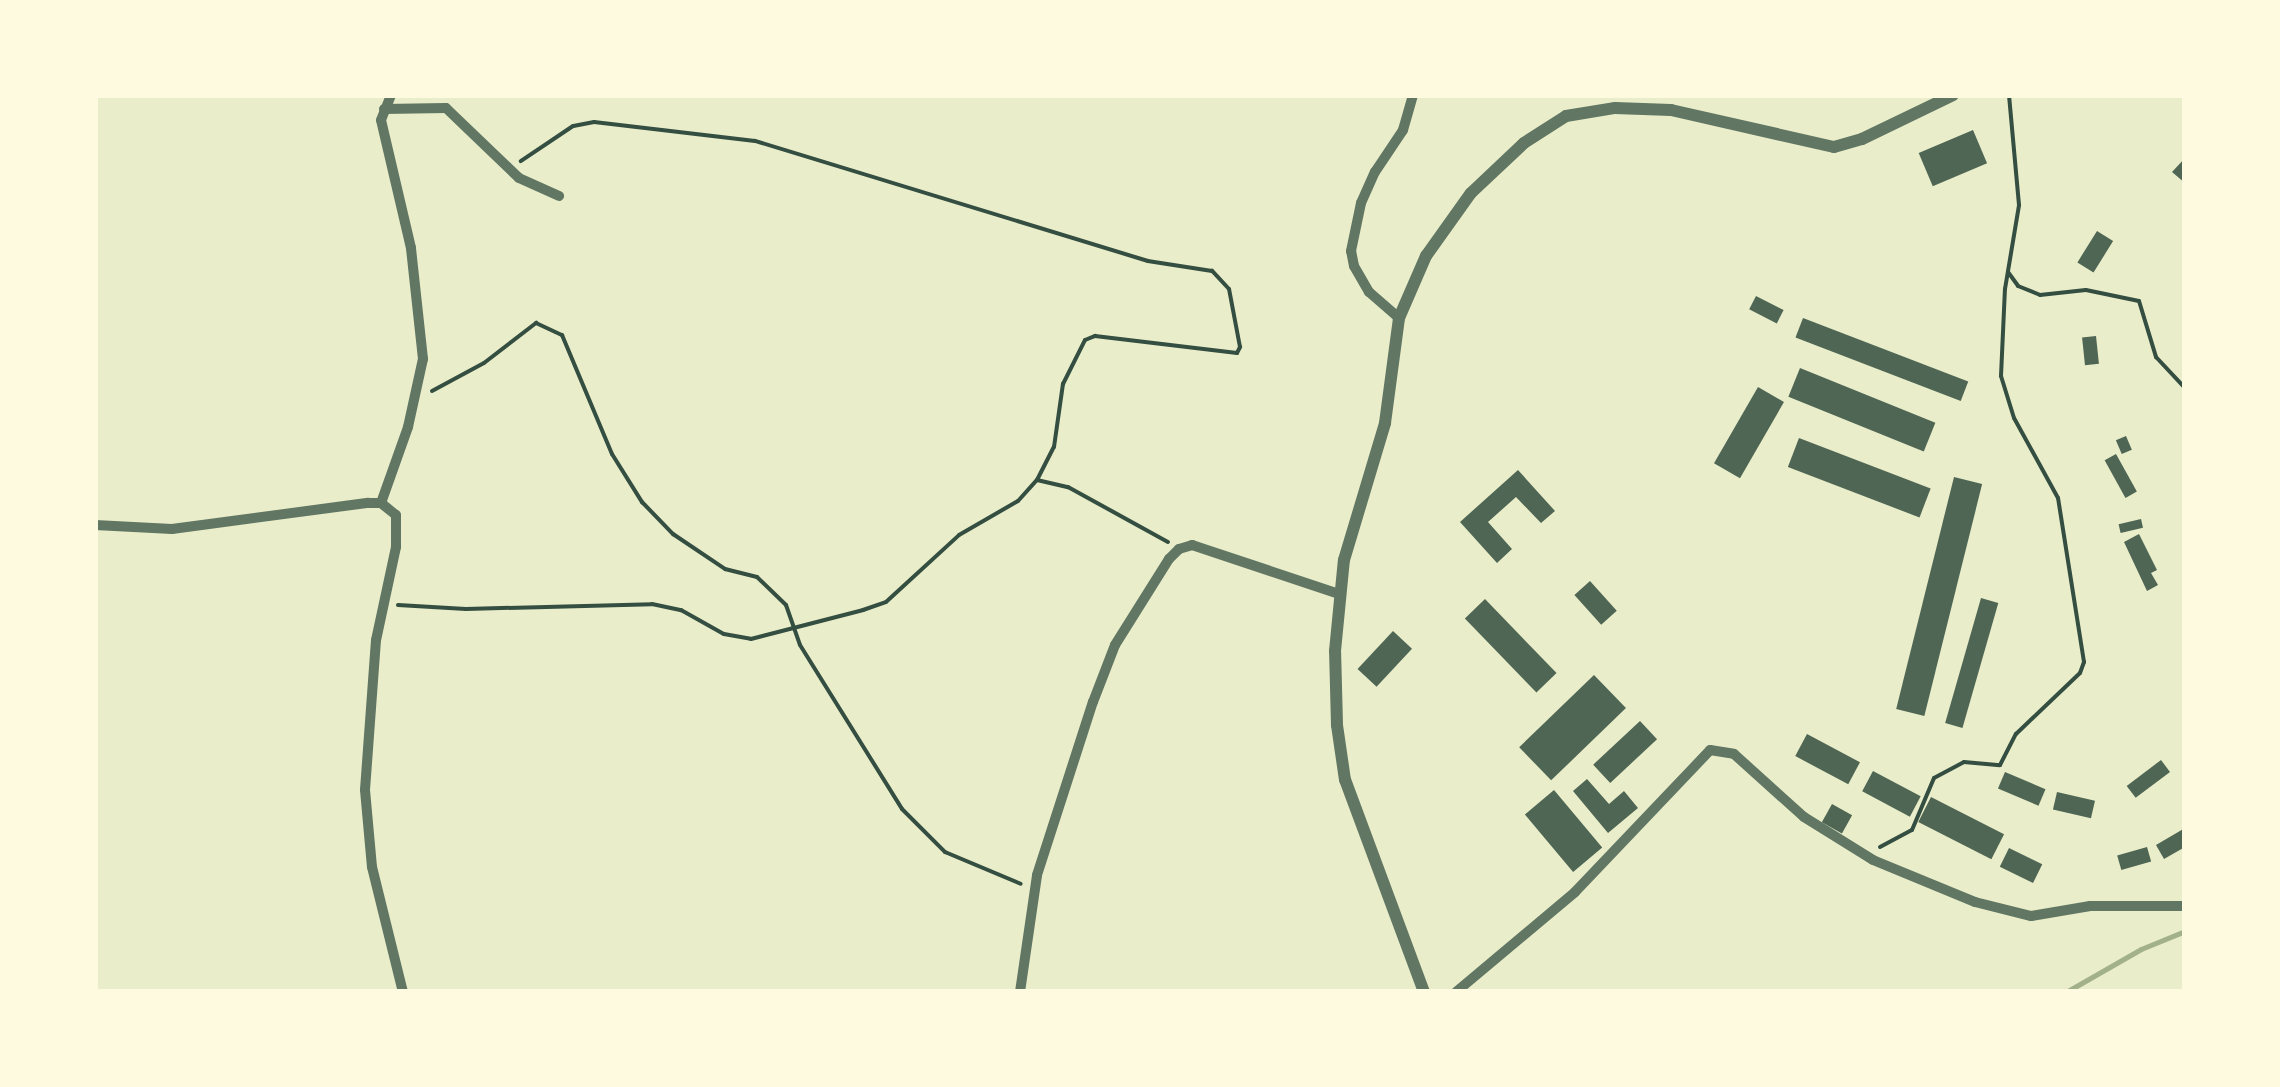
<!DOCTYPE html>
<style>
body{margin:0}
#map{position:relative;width:2280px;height:1087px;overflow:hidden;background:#e9edc9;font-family:"Nunito Sans",sans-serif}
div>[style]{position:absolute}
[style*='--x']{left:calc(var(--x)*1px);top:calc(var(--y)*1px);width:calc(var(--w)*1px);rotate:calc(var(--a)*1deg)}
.stream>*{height:5px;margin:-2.5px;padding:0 2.5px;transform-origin:2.5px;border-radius:2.5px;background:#a3b18a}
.building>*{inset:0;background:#4f6655;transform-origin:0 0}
.path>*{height:4px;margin:-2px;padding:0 2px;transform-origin:2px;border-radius:2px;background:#344e41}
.minor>*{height:10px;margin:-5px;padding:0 5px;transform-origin:5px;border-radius:5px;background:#617663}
.tertiary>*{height:12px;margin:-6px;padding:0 6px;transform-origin:6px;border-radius:6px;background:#617663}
span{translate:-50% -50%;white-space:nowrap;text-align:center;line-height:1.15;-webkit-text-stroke:8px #fefae0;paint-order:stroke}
.frame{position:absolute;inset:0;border:98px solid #fefae0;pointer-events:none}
</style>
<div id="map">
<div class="stream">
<i style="--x:2066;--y:992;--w:86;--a:-29.8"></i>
<i style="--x:2141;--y:949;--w:48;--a:-22.2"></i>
</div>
<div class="building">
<i style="left:1973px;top:130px;width:36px;height:59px;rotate:67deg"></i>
<i style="clip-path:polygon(2185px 158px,2185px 183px,2172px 172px)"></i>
<i style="left:2097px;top:231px;width:19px;height:37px;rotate:32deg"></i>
<i style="left:1756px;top:296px;width:31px;height:15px;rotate:27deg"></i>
<i style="left:1803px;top:318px;width:177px;height:21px;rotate:21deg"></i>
<i style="left:2096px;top:336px;width:28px;height:14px;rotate:84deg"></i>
<i style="left:1800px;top:368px;width:146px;height:31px;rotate:22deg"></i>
<i style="left:1758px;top:387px;width:30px;height:88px;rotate:30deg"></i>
<i style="left:2126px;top:436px;width:15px;height:11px;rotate:67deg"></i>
<i style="left:1799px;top:438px;width:141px;height:31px;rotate:21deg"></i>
<i style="left:2116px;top:454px;width:43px;height:13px;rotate:61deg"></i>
<i style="clip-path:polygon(1518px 470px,1555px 511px,1541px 523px,1516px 497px,1488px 522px,1512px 549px,1497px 563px,1460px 522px)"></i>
<i style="left:1954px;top:477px;width:29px;height:239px;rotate:14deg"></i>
<i style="left:2141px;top:519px;width:9px;height:23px;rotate:77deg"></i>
<i style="clip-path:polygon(2139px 534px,2157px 570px,2151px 573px,2158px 585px,2147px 591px,2124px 542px)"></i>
<i style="left:1590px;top:581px;width:40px;height:21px;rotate:48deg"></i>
<i style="left:1981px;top:598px;width:18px;height:130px;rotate:16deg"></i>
<i style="left:1485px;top:599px;width:103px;height:28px;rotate:46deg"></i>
<i style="left:1393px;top:631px;width:26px;height:52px;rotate:43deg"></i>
<i style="left:1594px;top:675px;width:46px;height:104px;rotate:46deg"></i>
<i style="left:1640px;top:721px;width:25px;height:64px;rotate:47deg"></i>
<i style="left:1807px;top:734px;width:60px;height:25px;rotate:28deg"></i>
<i style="left:2161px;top:760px;width:15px;height:43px;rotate:53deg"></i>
<i style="left:1873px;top:771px;width:54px;height:23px;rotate:28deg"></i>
<i style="left:2005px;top:772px;width:44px;height:18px;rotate:23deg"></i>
<i style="clip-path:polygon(1587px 779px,1609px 804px,1624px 791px,1638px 808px,1608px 833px,1573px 791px)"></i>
<i style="left:1554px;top:790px;width:75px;height:38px;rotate:50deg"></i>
<i style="left:2057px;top:792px;width:39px;height:18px;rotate:13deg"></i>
<i style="left:1931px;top:797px;width:82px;height:28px;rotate:27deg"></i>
<i style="left:1832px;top:804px;width:23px;height:21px;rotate:29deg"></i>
<i style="clip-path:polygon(2185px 828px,2185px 847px,2164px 859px,2156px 845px)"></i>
<i style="left:2147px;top:847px;width:15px;height:31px;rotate:74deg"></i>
<i style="left:2009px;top:848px;width:37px;height:21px;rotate:26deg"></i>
</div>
<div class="path">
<i style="--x:2008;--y:272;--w:17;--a:54"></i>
<i style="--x:2018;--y:286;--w:24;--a:22"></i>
<i style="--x:2040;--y:295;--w:46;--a:-6.2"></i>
<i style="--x:2086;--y:290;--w:54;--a:11.7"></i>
<i style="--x:2139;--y:301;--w:59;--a:73.1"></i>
<i style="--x:2156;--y:357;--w:42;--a:46.9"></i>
<i style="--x:432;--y:391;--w:59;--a:-28.3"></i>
<i style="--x:484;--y:363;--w:66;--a:-37.6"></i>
<i style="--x:536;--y:323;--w:29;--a:25"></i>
<i style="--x:562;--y:335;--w:129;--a:67.2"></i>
<i style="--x:612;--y:454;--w:57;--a:58"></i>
<i style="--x:642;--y:502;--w:45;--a:45.9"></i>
<i style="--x:673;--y:534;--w:63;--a:33.9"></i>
<i style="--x:725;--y:569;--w:33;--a:14"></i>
<i style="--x:757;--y:577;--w:40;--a:44"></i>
<i style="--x:786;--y:605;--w:42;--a:70.7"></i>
<i style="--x:800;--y:645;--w:193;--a:58.1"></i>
<i style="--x:902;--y:809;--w:61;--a:45"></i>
<i style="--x:945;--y:852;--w:82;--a:22.8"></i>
<i style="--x:1037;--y:480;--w:32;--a:13"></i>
<i style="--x:1068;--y:487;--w:114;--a:28.8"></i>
<i style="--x:398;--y:605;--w:68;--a:3.4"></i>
<i style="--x:466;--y:609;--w:186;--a:-1.5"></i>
<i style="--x:652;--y:604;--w:30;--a:12"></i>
<i style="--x:681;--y:610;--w:49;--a:29.2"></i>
<i style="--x:724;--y:634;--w:27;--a:10"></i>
<i style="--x:751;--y:639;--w:116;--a:-14.5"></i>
<i style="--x:863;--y:610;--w:24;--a:-19"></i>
<i style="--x:886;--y:602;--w:99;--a:-42.5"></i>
<i style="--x:959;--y:535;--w:68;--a:-30"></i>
<i style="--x:1018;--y:501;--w:28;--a:-48"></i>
<i style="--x:1037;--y:480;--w:37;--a:-63"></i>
<i style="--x:1054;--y:447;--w:64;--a:-81.9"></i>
<i style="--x:1063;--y:384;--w:49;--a:-63.4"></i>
<i style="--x:1085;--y:340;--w:11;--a:-22"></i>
<i style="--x:1095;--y:336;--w:143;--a:6.8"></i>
<i style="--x:1237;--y:353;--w:7;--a:-63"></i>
<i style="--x:1240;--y:347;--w:59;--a:-100.7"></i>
<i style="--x:1229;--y:289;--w:25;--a:-133"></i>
<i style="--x:1212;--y:271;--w:65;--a:-171.1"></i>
<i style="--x:1148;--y:261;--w:411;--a:-163"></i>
<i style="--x:755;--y:141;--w:162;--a:-173.3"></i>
<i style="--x:594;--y:122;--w:21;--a:169"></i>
<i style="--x:573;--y:126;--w:63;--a:146.1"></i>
<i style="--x:1880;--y:847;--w:36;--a:-28"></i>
<i style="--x:1912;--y:830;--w:56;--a:-67.1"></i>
<i style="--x:1934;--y:778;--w:34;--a:-28"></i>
<i style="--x:1964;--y:762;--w:36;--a:5"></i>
<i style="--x:2000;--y:765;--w:35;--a:-63"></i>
<i style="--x:2016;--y:734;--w:88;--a:-43.6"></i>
<i style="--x:2080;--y:673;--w:12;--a:-70"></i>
<i style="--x:2084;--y:662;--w:166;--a:-99"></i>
<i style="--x:2058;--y:498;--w:91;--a:-118.8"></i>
<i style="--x:2014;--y:418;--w:44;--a:-107.2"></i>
<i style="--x:2001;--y:376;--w:87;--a:-87.4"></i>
<i style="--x:2005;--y:289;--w:85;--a:-80.5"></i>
<i style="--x:2019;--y:205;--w:110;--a:-95.2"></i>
</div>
<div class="minor">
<i style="--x:384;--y:109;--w:62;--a:-0.9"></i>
<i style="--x:446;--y:108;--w:101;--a:43.8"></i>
<i style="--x:519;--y:178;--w:44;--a:24.2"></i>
<i style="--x:1399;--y:318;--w:40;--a:-139"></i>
<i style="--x:1369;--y:292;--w:30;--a:-120"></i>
<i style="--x:1354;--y:266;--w:15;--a:-101"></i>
<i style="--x:1351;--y:251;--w:49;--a:-78.2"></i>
<i style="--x:1361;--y:203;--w:34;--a:-66"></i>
<i style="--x:1375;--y:172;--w:50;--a:-56.3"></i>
<i style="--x:1403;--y:130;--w:36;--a:-74"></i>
<i style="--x:381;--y:503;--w:81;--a:-70.4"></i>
<i style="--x:408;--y:427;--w:70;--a:-77.6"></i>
<i style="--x:423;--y:359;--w:112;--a:-96.2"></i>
<i style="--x:411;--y:248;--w:131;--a:-103.2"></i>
<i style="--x:381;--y:120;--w:27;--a:-68"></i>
<i style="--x:95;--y:525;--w:77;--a:3"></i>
<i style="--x:172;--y:529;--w:198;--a:-7.6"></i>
<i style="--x:368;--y:503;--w:13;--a:0"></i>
<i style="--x:381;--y:503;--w:19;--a:39"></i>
<i style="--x:396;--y:515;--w:32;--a:90"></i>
<i style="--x:396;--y:547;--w:95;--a:102.1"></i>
<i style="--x:376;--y:640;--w:150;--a:94.2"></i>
<i style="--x:365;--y:790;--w:77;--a:84.8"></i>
<i style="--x:372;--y:867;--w:129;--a:76.1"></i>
<i style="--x:1020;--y:992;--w:118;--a:-81.7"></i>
<i style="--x:1037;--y:875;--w:182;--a:-72.1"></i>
<i style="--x:1093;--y:702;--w:61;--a:-68.9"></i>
<i style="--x:1115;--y:645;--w:102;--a:-57.9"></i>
<i style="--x:1169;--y:559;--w:14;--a:-45"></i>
<i style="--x:1179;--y:549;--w:14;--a:-17"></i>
<i style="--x:1192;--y:545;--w:155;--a:18.4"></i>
<i style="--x:1456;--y:992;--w:155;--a:-40"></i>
<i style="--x:1575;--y:892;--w:196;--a:-46.4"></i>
<i style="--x:1710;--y:750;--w:24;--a:9"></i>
<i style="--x:1734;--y:754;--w:94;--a:42"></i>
<i style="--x:1804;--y:817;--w:81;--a:31.9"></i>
<i style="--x:1873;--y:860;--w:110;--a:22.4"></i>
<i style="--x:1975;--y:902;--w:58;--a:14"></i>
<i style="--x:2031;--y:916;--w:60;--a:-9.6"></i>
<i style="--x:2090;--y:906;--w:95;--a:0"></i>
</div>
<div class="tertiary">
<i style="--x:1424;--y:992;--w:226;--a:-110.4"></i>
<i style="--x:1345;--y:780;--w:56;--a:-98.3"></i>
<i style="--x:1337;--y:725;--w:74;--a:-91.5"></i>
<i style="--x:1335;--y:651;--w:91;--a:-84.4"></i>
<i style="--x:1344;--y:560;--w:143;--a:-73.3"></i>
<i style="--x:1385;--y:423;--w:106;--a:-82.4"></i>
<i style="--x:1399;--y:318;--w:68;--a:-66.5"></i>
<i style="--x:1426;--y:256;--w:77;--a:-54.5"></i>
<i style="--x:1471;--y:193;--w:73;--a:-43.3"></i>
<i style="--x:1524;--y:143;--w:50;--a:-32.7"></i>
<i style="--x:1566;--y:116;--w:50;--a:-9.3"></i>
<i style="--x:1615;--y:108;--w:56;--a:2"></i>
<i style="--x:1671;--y:110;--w:167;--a:12.8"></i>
<i style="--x:1834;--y:147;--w:29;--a:-16"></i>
<i style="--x:1862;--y:139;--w:101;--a:-25.8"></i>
</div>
<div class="frame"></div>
</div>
